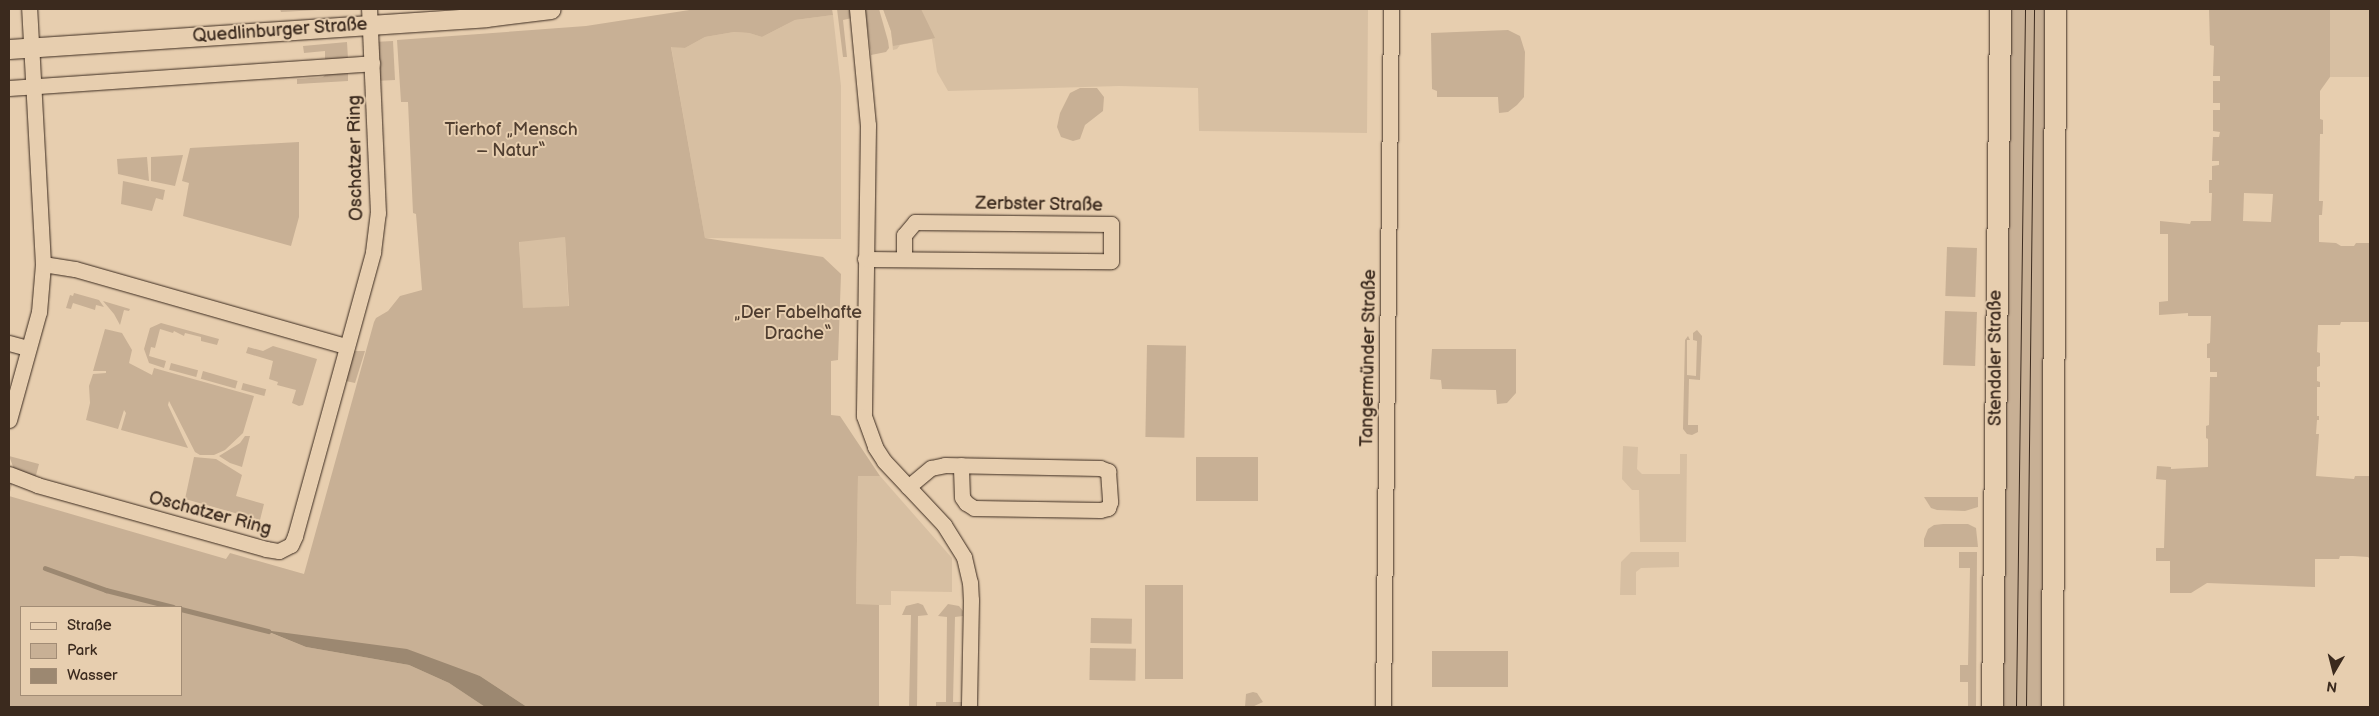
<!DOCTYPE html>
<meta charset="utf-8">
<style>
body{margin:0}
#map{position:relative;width:2379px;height:716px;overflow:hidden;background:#e7ceaf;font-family:"Balsamiq Sans",sans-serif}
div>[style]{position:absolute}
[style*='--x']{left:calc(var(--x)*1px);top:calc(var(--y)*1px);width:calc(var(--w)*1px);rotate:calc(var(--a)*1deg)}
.built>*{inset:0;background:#d7bfa2;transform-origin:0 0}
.green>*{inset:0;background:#c8b095;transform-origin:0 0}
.water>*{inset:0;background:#9c8871}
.stream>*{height:4.5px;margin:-2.25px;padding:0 2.25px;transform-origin:2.25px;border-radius:2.25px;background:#9c8871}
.roads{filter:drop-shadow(0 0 1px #3b2a1e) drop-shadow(0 0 1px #3b2a1e)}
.minor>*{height:15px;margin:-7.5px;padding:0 7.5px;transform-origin:7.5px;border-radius:7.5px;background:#e7ceaf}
.tertiary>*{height:19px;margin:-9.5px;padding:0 9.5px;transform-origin:9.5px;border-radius:9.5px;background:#e7ceaf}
.secondary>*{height:21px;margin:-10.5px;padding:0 10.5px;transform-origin:10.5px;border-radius:10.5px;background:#e7ceaf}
.tram>*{height:1px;margin:-0.5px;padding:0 0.5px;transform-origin:0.5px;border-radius:0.5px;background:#3b2a1e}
span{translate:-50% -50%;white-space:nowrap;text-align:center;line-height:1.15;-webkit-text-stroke:4px #e7ceaf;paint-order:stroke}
.street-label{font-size:18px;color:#3b2a1e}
.park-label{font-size:18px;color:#503e30}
.frame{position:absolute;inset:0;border:10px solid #3b2a1e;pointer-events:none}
.legend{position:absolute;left:20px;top:606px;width:162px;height:90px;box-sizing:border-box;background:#e7ceaf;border:1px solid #a28c75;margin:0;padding:6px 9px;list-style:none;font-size:15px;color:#3b2a1e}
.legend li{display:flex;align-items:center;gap:10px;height:25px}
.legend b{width:25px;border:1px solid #a28c75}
.north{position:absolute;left:2309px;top:646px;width:50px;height:50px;-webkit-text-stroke:4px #e7ceaf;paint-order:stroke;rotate:188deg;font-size:14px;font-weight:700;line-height:20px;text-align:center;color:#3b2a1e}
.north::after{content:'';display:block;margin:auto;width:18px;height:22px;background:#3b2a1e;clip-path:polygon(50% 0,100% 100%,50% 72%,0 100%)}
</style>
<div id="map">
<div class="built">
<i style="clip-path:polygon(883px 9px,1368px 9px,1367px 133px,1199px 131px,1198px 88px,1119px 86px,948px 91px,937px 72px,932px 39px,900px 45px,897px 49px,893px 50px,891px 31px)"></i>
<i style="left:2330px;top:9px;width:40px;height:68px"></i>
<i style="clip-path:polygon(833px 15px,841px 86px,841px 239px,705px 238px,671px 46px,685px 48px,705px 37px,734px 32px,749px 33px,762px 37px,795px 20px)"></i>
<i style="left:565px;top:237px;width:69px;height:46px;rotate:87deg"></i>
<i style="clip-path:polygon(1623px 446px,1638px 447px,1637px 469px,1642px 474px,1680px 474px,1680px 454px,1687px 454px,1686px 542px,1640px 542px,1639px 490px,1632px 490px,1622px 479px)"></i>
<i style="clip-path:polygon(858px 476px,880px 476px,952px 558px,952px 592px,891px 591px,891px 605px,856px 605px)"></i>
<i style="clip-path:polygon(1631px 552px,1679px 552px,1679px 567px,1641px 568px,1636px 572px,1636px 595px,1620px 595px,1621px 562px)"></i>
</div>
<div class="green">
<i style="clip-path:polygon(280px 9px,336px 9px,281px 12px)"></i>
<i style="clip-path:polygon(evenodd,696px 9px,832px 9px,833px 15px,795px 20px,762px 37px,749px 33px,734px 32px,705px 37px,685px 48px,671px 47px,705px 238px,823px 257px,841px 274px,838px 360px,831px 361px,831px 415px,840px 416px,880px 476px,858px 476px,856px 604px,879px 605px,879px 707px,527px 707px,480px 676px,266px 631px,306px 647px,409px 665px,449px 683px,485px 707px,9px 707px,9px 483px,12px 484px,9px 496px,226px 559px,230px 553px,304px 574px,374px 322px,376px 318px,388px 311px,400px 296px,422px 290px,416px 214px,413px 213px,408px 102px,401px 102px,397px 40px,586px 26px,696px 9px,565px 237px,569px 306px,523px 308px,519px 242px,565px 237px,696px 9px,21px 607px,181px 607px,181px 695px,21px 695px,21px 607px)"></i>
<i style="clip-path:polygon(837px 9px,850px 9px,852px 18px,843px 20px,847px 57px,843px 57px)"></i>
<i style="clip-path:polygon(865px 9px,879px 9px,888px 41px,889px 48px,886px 52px,871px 55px)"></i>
<i style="clip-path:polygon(883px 9px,921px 9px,935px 38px,893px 46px,891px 31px)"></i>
<i style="clip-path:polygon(2009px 9px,2045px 9px,2044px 707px,2000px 707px)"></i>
<i style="clip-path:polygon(evenodd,2209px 9px,2330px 9px,2330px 77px,2320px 91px,2320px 119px,2323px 120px,2323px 134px,2320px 134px,2319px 201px,2323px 201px,2322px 215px,2319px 215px,2319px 242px,2336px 243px,2341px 246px,2354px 246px,2356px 243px,2370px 243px,2370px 325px,2370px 322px,2341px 322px,2340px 325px,2318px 325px,2317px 352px,2320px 353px,2320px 366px,2317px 367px,2317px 381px,2320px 382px,2320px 387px,2317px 387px,2317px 416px,2319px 416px,2319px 420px,2317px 420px,2316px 434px,2319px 434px,2316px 476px,2354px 479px,2355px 476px,2370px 476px,2370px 559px,2368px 557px,2353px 556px,2340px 556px,2339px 559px,2315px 559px,2315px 587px,2207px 583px,2191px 593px,2170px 593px,2170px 561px,2156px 561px,2156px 548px,2164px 548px,2166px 480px,2156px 479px,2157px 466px,2171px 467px,2171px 469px,2208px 467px,2208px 439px,2206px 438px,2206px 426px,2209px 425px,2210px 377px,2217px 377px,2217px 372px,2210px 372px,2210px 358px,2207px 358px,2207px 344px,2210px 343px,2211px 316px,2188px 316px,2188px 313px,2159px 315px,2159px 302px,2168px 301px,2168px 234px,2160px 234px,2160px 221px,2190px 224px,2191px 221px,2211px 221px,2212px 193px,2209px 193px,2209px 180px,2212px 180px,2212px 166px,2219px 165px,2219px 161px,2212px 161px,2213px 137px,2219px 137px,2220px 132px,2213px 131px,2213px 110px,2220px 110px,2220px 103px,2213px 103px,2213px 81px,2220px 81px,2220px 76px,2213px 76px,2214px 46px,2210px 45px,2209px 9px,2244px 193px,2273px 194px,2271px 222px,2243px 221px,2244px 193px)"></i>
<i style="clip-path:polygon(1508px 30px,1520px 36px,1525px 52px,1524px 97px,1517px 105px,1508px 112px,1499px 113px,1498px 97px,1437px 97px,1437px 91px,1432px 89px,1431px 33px)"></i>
<i style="left:393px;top:41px;width:39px;height:15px;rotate:87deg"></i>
<i style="clip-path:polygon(347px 42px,348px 59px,325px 60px,325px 51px,304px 53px,303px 46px)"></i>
<i style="clip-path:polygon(348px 69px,348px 81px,297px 84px,297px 79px,323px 77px,329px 71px)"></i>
<i style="clip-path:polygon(1080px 88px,1097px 88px,1104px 97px,1103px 111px,1085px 125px,1080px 139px,1073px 141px,1061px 137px,1057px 127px,1060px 113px,1070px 93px)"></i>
<i style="clip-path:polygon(299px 142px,299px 217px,291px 246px,183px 216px,189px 183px,182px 181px,190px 148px)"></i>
<i style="clip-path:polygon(183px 155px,175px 186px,151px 181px,151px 157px)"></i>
<i style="clip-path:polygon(147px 157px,149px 181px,118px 174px,117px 159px)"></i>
<i style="clip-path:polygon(123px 181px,165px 190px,163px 200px,156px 198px,152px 211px,121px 204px)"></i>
<i style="left:1947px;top:247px;width:30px;height:49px;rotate:2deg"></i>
<i style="clip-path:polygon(74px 293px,99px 300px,104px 307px,96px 305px,95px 310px,73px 303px,71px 309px,66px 308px,70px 295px,73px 296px)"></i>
<i style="clip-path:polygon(103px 301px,130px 309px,129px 311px,124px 310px,120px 325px,114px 314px)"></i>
<i style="left:1945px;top:311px;width:32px;height:54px;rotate:2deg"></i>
<i style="clip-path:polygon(161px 323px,219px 339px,217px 345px,201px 341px,201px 337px,185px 333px,184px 336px,174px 331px,173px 333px,160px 329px,155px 348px,151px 347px,149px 356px,166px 361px,164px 368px,149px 363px,144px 349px,150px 328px)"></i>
<i style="clip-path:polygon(105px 329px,122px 333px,132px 350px,129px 363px,152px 375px,154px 368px,254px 396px,243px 433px,225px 450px,214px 455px,200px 455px,195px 452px,169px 401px,168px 405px,188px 448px,121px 430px,126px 413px,124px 410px,118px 429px,86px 420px,90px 403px,89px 386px,93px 374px,106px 373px,106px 371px,93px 371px)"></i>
<i style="clip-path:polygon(1697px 330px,1702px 336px,1700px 380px,1689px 379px,1688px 425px,1698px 425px,1698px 432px,1692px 435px,1687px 434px,1683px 429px,1685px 340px,1688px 336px,1690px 340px,1687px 340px,1687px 375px,1696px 376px,1697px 341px,1693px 340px,1693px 333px)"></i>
<i style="left:1147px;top:345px;width:39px;height:92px;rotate:1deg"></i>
<i style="clip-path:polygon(273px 346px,317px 359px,303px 405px,299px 406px,292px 403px,296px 390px,277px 385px,278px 382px,269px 379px,273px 361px,246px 353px,248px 347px,263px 351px)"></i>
<i style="clip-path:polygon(1432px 349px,1516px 349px,1516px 393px,1507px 403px,1497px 404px,1496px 390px,1442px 389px,1441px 380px,1430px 379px)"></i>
<i style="clip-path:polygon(354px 351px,365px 351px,355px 383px,346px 381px)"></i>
<i style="left:171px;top:363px;width:28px;height:7px;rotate:15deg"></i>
<i style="left:203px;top:371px;width:36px;height:8px;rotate:16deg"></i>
<i style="left:243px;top:383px;width:24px;height:7px;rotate:15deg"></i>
<i style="clip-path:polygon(245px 436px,250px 436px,242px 467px,230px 463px,219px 456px,240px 443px)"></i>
<i style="clip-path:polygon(9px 456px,39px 464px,35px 479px,14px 469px)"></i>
<i style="clip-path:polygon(194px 457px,216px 459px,242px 475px,236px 496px,264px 504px,260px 520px,185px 499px)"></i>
<i style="left:1196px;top:457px;width:62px;height:44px"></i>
<i style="clip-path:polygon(1924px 497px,1978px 497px,1978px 507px,1965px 511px,1937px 510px,1931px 508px)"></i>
<i style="clip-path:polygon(1943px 524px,1968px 524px,1976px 528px,1978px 547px,1924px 547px,1924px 539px,1928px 529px,1934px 525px)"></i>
<i style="clip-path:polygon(1959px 552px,1977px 552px,1976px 707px,1968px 707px,1968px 682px,1960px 682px,1960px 665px,1968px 665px,1970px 568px,1959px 568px)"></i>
<i style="left:1145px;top:585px;width:38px;height:94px"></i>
<i style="clip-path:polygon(918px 603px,923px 605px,928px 615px,918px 616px,917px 707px,909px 707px,911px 615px,902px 615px,906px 606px)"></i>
<i style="clip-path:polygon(948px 604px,959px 606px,963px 611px,963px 616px,955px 617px,953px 702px,962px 702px,962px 707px,936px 707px,936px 702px,946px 702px,947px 617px,938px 616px)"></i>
<i style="left:1091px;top:618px;width:41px;height:25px;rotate:1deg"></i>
<i style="left:1090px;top:648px;width:46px;height:32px;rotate:1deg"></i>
<i style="left:1432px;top:651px;width:76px;height:36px"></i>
<i style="clip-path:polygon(1253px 692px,1257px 693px,1263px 702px,1252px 707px,1245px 707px,1246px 694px)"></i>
</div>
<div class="water">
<i style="clip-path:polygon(264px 630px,407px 649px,480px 676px,527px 707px,485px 707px,449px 683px,409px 665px,306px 647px)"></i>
</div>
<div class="stream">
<i style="--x:45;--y:568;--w:65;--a:19.8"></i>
<i style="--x:106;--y:590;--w:69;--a:14.2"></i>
<i style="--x:181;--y:609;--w:90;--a:14.2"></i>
</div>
<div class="roads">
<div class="minor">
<i style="--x:857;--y:9;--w:117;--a:84.6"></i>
<i style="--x:868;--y:125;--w:291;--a:90.8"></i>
<i style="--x:864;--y:416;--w:33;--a:70"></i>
<i style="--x:875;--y:447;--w:17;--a:57"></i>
<i style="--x:884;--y:461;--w:88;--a:46.8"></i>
<i style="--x:944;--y:525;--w:38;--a:58"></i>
<i style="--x:964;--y:557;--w:26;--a:77"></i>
<i style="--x:970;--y:582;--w:18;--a:87"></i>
<i style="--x:971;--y:600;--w:107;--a:91.1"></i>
<i style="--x:9;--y:88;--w:364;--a:-3.9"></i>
<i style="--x:865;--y:259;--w:246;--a:0.5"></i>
<i style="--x:1111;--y:261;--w:37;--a:-90"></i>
<i style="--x:1111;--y:224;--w:196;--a:-179.4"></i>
<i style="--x:915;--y:222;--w:17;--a:130"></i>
<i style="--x:904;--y:235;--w:24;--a:90"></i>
<i style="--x:43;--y:264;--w:32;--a:9"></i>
<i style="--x:75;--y:269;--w:282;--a:15.9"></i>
<i style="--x:9;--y:343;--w:20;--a:15"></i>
<i style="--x:9;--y:420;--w:112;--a:-74.5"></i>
<i style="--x:39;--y:312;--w:48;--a:-85.2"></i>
<i style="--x:43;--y:264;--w:255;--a:-93.1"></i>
<i style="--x:9;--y:474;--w:30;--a:21"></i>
<i style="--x:37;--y:485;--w:238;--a:15.6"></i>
<i style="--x:266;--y:549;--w:13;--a:9"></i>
<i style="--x:279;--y:551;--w:13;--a:-27"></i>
<i style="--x:291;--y:545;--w:10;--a:-66"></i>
<i style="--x:295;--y:536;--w:295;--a:-74.6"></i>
<i style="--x:373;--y:252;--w:39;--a:-83"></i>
<i style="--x:378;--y:213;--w:204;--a:-92.5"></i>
<i style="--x:908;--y:487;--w:30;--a:-40"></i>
<i style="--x:931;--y:468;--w:14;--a:-12"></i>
<i style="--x:945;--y:465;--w:155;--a:1.1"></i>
<i style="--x:1100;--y:468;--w:9;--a:21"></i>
<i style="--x:1108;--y:471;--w:31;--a:86"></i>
<i style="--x:1110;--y:502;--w:6;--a:108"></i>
<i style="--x:1108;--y:508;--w:8;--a:166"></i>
<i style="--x:1100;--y:510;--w:126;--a:-179.1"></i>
<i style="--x:974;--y:508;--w:9;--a:-148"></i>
<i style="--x:966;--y:503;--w:7;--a:-124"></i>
<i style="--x:962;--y:497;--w:32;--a:-92"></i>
<i style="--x:1383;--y:707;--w:698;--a:-89.34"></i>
</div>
<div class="tertiary">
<i style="--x:9;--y:49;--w:478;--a:-3.8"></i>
<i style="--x:486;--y:17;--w:65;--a:-7"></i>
</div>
<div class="secondary">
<i style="--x:1992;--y:707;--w:698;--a:-89.34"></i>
<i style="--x:2052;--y:707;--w:698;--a:-89.75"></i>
</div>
</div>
<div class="tram">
<i style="--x:2016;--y:707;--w:698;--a:-89.26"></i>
<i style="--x:2026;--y:707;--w:698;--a:-89.34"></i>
</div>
<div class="street-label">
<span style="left:280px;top:31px;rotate:-4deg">Quedlinburger Straße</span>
<span style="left:356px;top:158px;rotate:-91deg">Oschatzer Ring</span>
<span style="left:1039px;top:205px;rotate:1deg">Zerbster Straße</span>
<span style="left:1369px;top:358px;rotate:-89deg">Tangermünder Straße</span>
<span style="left:1996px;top:358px;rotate:-90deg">Stendaler Straße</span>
<span style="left:210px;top:514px;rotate:15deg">Oschatzer Ring</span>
</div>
<div class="park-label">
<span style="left:511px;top:141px">Tierhof „Mensch<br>– Natur“</span>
<span style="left:798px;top:324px">„Der Fabelhafte<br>Drache“</span>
</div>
<div class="frame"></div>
<ul class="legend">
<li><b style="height:6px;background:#e7ceaf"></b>Straße</li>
<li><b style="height:14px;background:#c8b095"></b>Park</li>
<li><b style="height:14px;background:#9c8871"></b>Wasser</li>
</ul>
<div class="north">N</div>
</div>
